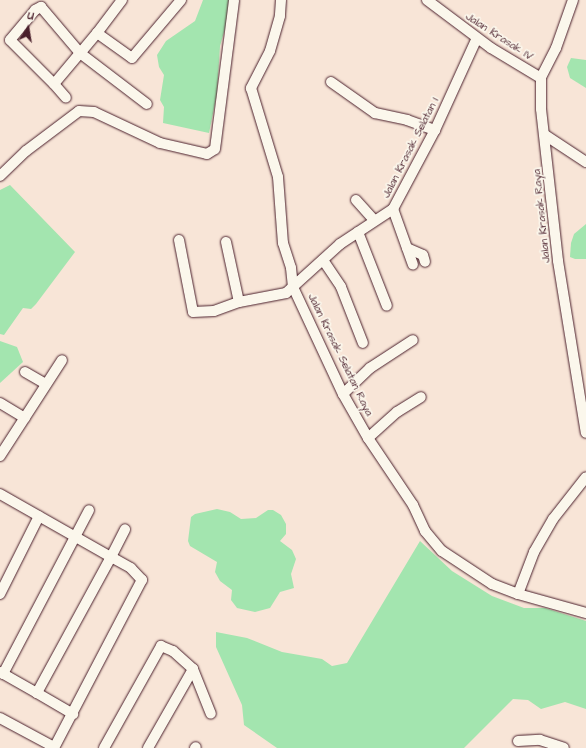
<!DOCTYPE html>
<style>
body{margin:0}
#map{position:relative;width:586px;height:748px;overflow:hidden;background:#f8e5d7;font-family:"Architects Daughter",sans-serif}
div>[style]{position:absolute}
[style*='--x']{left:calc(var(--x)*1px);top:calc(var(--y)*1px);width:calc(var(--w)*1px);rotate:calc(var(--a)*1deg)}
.green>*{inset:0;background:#a3e5af}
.roads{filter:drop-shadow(0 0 1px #4a1f2b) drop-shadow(0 0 1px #4a1f2b)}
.street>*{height:10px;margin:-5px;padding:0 5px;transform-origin:5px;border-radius:5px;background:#fbf7ec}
span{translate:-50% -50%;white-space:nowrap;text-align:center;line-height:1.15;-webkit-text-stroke:3.5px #fbf7ec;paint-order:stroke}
.street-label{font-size:11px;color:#4a1f2b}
.north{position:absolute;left:8px;top:8px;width:40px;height:40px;-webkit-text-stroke:3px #fbf7ec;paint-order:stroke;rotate:12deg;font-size:11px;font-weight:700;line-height:16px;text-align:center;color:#4a1f2b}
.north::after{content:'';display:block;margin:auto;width:14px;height:18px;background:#4a1f2b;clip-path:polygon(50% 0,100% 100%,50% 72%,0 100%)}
</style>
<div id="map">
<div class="green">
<i style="clip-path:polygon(203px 0,229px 0,230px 12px,220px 46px,217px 94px,209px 133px,163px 123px,164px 107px,160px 100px,164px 75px,159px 67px,157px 55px,166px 41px,195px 21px)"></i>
<i style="clip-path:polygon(571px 58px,586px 60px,586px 88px,570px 78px,567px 67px)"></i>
<i style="clip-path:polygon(10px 185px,75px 252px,36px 304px,31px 309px,23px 308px,4px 335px,0 334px,0 190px)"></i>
<i style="clip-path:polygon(586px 224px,586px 259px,575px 259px,570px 257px,571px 243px,574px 234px)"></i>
<i style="clip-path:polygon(0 341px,17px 347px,23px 362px,0 383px)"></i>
<i style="clip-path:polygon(217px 509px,230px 512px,241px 519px,256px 518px,268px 510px,273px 510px,281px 515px,286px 524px,286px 534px,280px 541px,292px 550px,296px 559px,291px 574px,294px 588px,280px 592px,270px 608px,255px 612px,237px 608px,231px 600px,232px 590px,220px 581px,215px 572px,217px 562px,190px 546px,188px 541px,191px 517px,195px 514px)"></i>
<i style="clip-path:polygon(420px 541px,452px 571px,492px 596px,524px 608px,545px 608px,586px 621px,586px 709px,565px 702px,541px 709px,528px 700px,513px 699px,464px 748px,277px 748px,244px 725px,242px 705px,216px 647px,216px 632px,247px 638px,282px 652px,322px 659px,332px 666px,347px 663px)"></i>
</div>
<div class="roads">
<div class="street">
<i style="--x:122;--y:0;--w:41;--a:127.1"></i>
<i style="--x:97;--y:33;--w:26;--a:130"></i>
<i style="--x:80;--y:53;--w:40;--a:130"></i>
<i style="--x:54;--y:84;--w:62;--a:-135"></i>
<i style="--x:10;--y:40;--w:39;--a:-50"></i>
<i style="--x:35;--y:10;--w:7;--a:-27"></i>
<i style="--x:41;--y:7;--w:60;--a:49.7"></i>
<i style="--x:80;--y:53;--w:84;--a:37.3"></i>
<i style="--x:281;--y:0;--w:16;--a:94"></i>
<i style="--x:280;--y:16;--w:36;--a:106"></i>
<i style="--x:270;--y:51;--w:42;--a:117.2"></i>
<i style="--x:251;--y:88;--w:93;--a:73.1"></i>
<i style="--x:278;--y:177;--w:66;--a:85.7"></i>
<i style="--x:283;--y:243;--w:26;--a:72"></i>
<i style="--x:291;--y:268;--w:19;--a:84"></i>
<i style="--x:293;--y:287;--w:118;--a:65"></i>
<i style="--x:343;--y:394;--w:51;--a:60.4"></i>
<i style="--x:368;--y:438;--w:81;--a:56.1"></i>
<i style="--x:413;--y:505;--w:29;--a:65"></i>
<i style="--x:425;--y:531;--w:26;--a:50"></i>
<i style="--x:442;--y:551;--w:60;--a:33.4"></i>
<i style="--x:492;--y:584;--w:28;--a:21"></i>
<i style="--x:518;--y:594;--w:71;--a:15.6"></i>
<i style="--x:427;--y:0;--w:80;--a:36.9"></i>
<i style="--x:491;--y:48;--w:58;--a:31"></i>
<i style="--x:573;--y:0;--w:51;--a:109.5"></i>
<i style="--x:556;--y:48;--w:34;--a:117"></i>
<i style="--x:541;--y:78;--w:31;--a:90"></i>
<i style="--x:541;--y:109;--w:153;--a:83.6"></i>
<i style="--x:558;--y:261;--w:174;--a:80.8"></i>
<i style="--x:97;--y:33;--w:43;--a:35.5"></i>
<i style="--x:132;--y:58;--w:76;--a:-49.8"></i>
<i style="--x:331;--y:82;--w:54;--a:35.2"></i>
<i style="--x:375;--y:113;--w:33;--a:12"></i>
<i style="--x:407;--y:120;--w:30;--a:20"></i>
<i style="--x:54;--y:84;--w:18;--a:49"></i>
<i style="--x:545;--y:135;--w:49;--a:33.4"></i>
<i style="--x:0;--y:176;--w:36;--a:-44"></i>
<i style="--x:26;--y:151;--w:66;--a:-37"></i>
<i style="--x:79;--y:111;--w:15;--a:4"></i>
<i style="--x:94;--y:112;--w:73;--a:25.2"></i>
<i style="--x:160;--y:143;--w:48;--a:13.2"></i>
<i style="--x:207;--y:154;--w:9;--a:-32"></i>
<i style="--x:215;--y:149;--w:150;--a:-82.7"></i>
<i style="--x:356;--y:200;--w:27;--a:48"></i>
<i style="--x:393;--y:209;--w:59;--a:70.3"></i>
<i style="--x:358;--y:232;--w:79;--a:68.6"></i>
<i style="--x:179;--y:240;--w:73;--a:79"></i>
<i style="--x:193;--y:312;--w:21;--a:-3"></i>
<i style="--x:214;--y:311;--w:27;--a:-20"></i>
<i style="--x:239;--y:302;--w:48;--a:-10.8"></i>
<i style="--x:286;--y:293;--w:73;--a:-42.2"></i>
<i style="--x:340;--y:244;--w:64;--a:-33.4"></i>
<i style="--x:393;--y:209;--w:89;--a:-62"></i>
<i style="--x:435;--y:130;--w:101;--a:-65.5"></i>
<i style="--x:226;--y:242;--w:61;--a:77.8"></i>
<i style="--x:407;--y:248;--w:17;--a:24"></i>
<i style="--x:423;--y:255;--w:7;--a:74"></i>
<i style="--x:323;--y:260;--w:32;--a:56"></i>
<i style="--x:341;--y:287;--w:60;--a:68.6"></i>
<i style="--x:25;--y:372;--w:24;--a:30"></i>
<i style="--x:343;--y:394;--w:37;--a:-44"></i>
<i style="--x:370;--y:368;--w:51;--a:-33.1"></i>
<i style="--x:0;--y:403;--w:29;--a:31"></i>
<i style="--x:368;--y:438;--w:39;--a:-42"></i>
<i style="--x:397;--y:412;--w:28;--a:-32"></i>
<i style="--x:0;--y:456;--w:114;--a:-57.1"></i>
<i style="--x:0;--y:494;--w:128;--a:29.6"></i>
<i style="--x:111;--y:557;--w:155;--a:118.6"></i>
<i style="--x:37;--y:693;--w:42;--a:30.3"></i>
<i style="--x:0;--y:594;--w:87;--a:-63.4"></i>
<i style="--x:518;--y:594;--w:45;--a:-69.1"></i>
<i style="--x:534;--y:552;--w:38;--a:-60"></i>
<i style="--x:553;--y:519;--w:53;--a:-51.8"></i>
<i style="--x:0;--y:672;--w:43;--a:29.6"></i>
<i style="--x:3;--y:674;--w:185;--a:-62.3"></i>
<i style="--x:0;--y:718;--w:61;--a:28.2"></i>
<i style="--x:518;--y:741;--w:22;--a:-3"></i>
<i style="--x:540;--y:740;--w:25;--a:18"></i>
<i style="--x:54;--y:748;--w:190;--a:-62.4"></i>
<i style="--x:142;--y:580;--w:16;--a:-133"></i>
<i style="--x:131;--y:568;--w:23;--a:-151"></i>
<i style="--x:111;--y:557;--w:31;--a:-63"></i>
<i style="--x:104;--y:748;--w:117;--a:-60.8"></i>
<i style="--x:161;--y:646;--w:13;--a:23"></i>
<i style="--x:173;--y:651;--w:27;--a:42"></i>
<i style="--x:193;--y:669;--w:48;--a:68.2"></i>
<i style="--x:148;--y:748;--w:91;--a:-60.3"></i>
<i style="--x:195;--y:748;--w:1;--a:-45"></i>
</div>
</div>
<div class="street-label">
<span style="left:499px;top:37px;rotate:33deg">Jalan Krasak IV</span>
<span style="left:411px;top:148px;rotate:-63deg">Jalan Krasak Selatan I</span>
<span style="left:542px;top:216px;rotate:-96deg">Jalan Krasak Raya</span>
<span style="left:340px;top:355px;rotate:64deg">Jalan Krasak Selatan Raya</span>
</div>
<div class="north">U</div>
</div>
